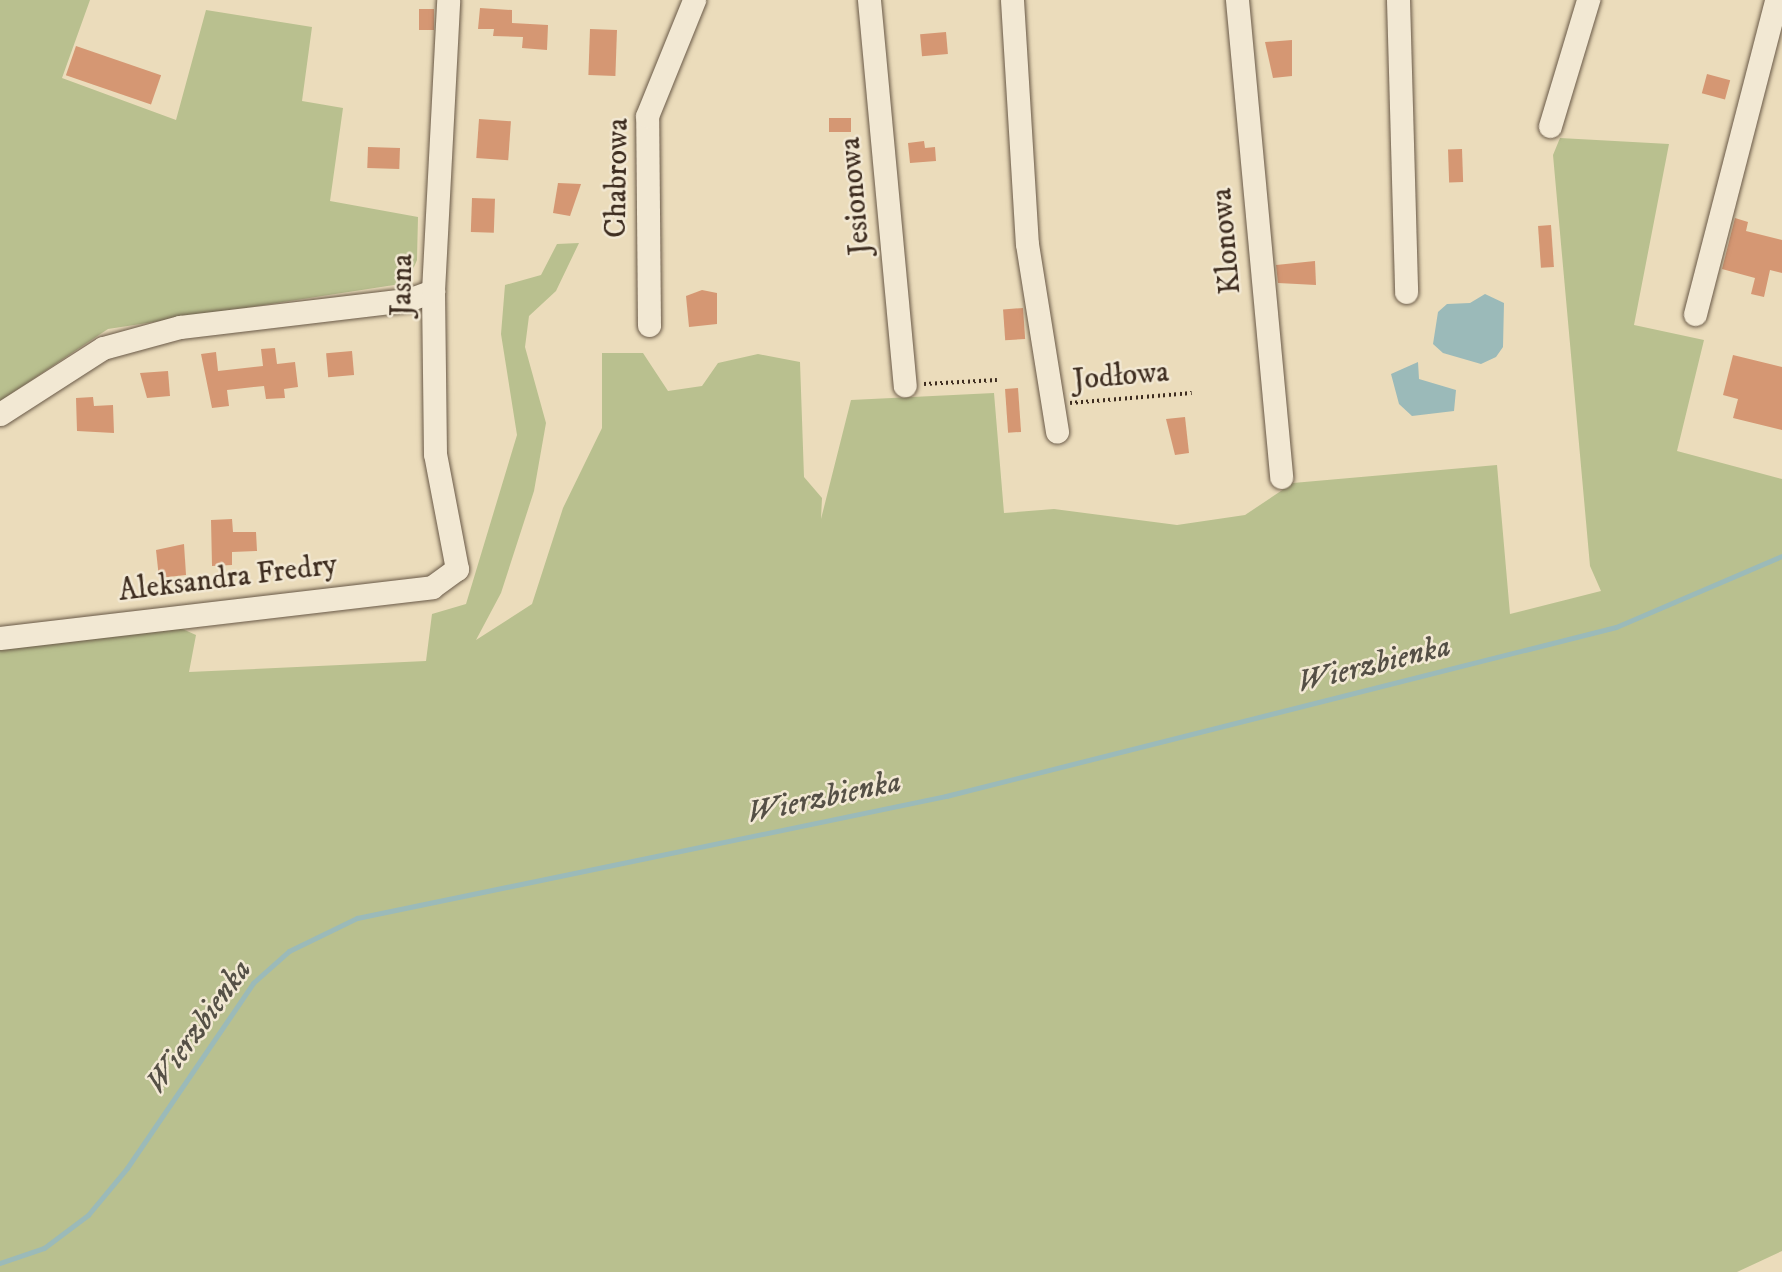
<!DOCTYPE html>
<meta charset="utf-8">
<style>
body{margin:0}
#map{position:relative;width:1782px;height:1272px;overflow:hidden;background:#ebdcbb;font-family:"IM FELL DW Pica",serif}
div>[style]{position:absolute}
[style*='--x']{left:calc(var(--x)*1px);top:calc(var(--y)*1px);width:calc(var(--w)*1px);rotate:calc(var(--a)*1deg)}
.green>*{inset:0;background:#b9c08f}
.water>*{inset:0;background:#9bbab9}
.stream>*{height:5px;margin:-2.5px;padding:0 2.5px;transform-origin:2.5px;border-radius:2.5px;background:#9bbab9}
.building>*{inset:0;background:#d59773;transform-origin:0 0}
.path>*{height:3.5px;margin-top:-1.75px;transform-origin:0;background:repeating-linear-gradient(90deg,#3e2d20 0 2px,transparent 0 5.5px)}
.roads{filter:drop-shadow(0 0 2px #695947) drop-shadow(0 0 2px #695947)}
.minor>*{height:23px;margin:-11.5px;padding:0 11.5px;transform-origin:11.5px;border-radius:11.5px;background:#f2e8d3}
span{translate:-50% -50%;white-space:nowrap;text-align:center;line-height:1.15;-webkit-text-stroke:5px #f2e8d3;paint-order:stroke}
.street-label{font-size:30px;color:#3e2d20}
.water-label{font-size:32px;color:#555046;font-style:italic}
</style>
<div id="map">
<div class="green">
<i style="clip-path:polygon(0 0,90px 0,62px 78px,176px 120px,206px 10px,312px 27px,302px 101px,343px 108px,330px 201px,418px 217px,417px 260px,407px 283px,108px 329px,0 401px)"></i>
<i style="clip-path:polygon(1560px 138px,1669px 144px,1634px 325px,1704px 340px,1677px 451px,1782px 479px,1782px 1251px,1737px 1272px,0 1272px,0 642px,160px 619px,196px 635px,189px 672px,426px 661px,432px 614px,466px 604px,517px 435px,501px 334px,505px 285px,541px 275px,557px 244px,579px 243px,556px 291px,529px 316px,525px 347px,546px 423px,534px 491px,501px 593px,476px 640px,532px 604px,563px 508px,602px 428px,602px 353px,643px 353px,668px 391px,702px 386px,718px 363px,758px 354px,800px 362px,804px 477px,822px 498px,821px 519px,851px 400px,994px 393px,1004px 513px,1054px 509px,1177px 525px,1245px 515px,1293px 483px,1497px 465px,1510px 614px,1601px 591px,1590px 566px,1553px 155px)"></i>
</div>
<div class="water">
<i style="clip-path:polygon(1485px 294px,1504px 303px,1503px 347px,1496px 357px,1481px 364px,1443px 353px,1433px 344px,1438px 312px,1447px 304px,1470px 303px)"></i>
<i style="clip-path:polygon(1418px 362px,1419px 379px,1456px 390px,1454px 411px,1412px 416px,1399px 404px,1391px 374px)"></i>
</div>
<div class="stream">
<i style="--x:0;--y:1263;--w:46;--a:-18.8"></i>
<i style="--x:44;--y:1248;--w:55;--a:-36.9"></i>
<i style="--x:88;--y:1215;--w:61;--a:-50.3"></i>
<i style="--x:127;--y:1168;--w:224;--a:-55.7"></i>
<i style="--x:253;--y:983;--w:48;--a:-41.6"></i>
<i style="--x:289;--y:951;--w:76;--a:-25.9"></i>
<i style="--x:357;--y:918;--w:602;--a:-11.7"></i>
<i style="--x:946;--y:796;--w:691;--a:-14.16"></i>
<i style="--x:1616;--y:627;--w:181;--a:-23.2"></i>
</div>
<div class="building">
<i style="clip-path:polygon(480px 8px,512px 10px,512px 23px,548px 25px,547px 50px,522px 48px,523px 37px,493px 36px,494px 29px,478px 29px)"></i>
<i style="left:419px;top:9px;width:15px;height:21px"></i>
<i style="left:590px;top:29px;width:27px;height:46px;rotate:2deg"></i>
<i style="left:946px;top:32px;width:22px;height:26px;rotate:85deg"></i>
<i style="clip-path:polygon(1292px 40px,1292px 76px,1273px 78px,1265px 42px)"></i>
<i style="left:76px;top:46px;width:90px;height:31px;rotate:19deg"></i>
<i style="left:1707px;top:74px;width:24px;height:20px;rotate:15deg"></i>
<i style="left:851px;top:118px;width:14px;height:22px;rotate:90deg"></i>
<i style="left:479px;top:119px;width:32px;height:39px;rotate:4deg"></i>
<i style="clip-path:polygon(924px 141px,925px 148px,935px 147px,936px 161px,910px 163px,908px 143px)"></i>
<i style="left:368px;top:147px;width:32px;height:21px;rotate:2deg"></i>
<i style="left:1462px;top:149px;width:33px;height:14px;rotate:88deg"></i>
<i style="clip-path:polygon(558px 183px,581px 184px,570px 216px,553px 213px)"></i>
<i style="left:472px;top:198px;width:23px;height:34px;rotate:2deg"></i>
<i style="clip-path:polygon(1735px 218px,1748px 222px,1746px 231px,1782px 240px,1782px 273px,1770px 270px,1764px 297px,1751px 294px,1755px 278px,1722px 269px)"></i>
<i style="left:1551px;top:225px;width:42px;height:13px;rotate:86deg"></i>
<i style="clip-path:polygon(1315px 261px,1316px 285px,1278px 283px,1276px 265px)"></i>
<i style="clip-path:polygon(702px 290px,717px 293px,717px 324px,689px 327px,686px 296px)"></i>
<i style="left:1023px;top:308px;width:31px;height:20px;rotate:86deg"></i>
<i style="clip-path:polygon(275px 348px,277px 364px,295px 362px,298px 387px,284px 389px,285px 398px,266px 399px,264px 386px,227px 390px,229px 406px,212px 408px,201px 354px,216px 352px,218px 371px,263px 366px,261px 349px)"></i>
<i style="left:352px;top:351px;width:24px;height:26px;rotate:85deg"></i>
<i style="clip-path:polygon(1733px 355px,1782px 367px,1782px 430px,1733px 418px,1738px 399px,1723px 395px)"></i>
<i style="clip-path:polygon(168px 371px,170px 396px,147px 398px,140px 373px)"></i>
<i style="left:1018px;top:388px;width:44px;height:13px;rotate:86deg"></i>
<i style="clip-path:polygon(93px 397px,94px 406px,113px 405px,114px 433px,77px 431px,76px 398px)"></i>
<i style="clip-path:polygon(1185px 417px,1189px 453px,1175px 455px,1166px 419px)"></i>
<i style="clip-path:polygon(232px 519px,233px 532px,256px 532px,257px 551px,232px 552px,232px 565px,212px 566px,211px 520px)"></i>
<i style="clip-path:polygon(184px 544px,186px 575px,159px 578px,156px 550px)"></i>
</div>
<div class="path">
<i style="--x:924;--y:384;--w:73;--a:-3.1"></i>
<i style="--x:1070;--y:403;--w:122;--a:-4.7"></i>
</div>
<div class="roads">
<div class="minor">
<i style="--x:869;--y:0;--w:387;--a:84.7"></i>
<i style="--x:1012;--y:0;--w:244;--a:86.5"></i>
<i style="--x:1027;--y:244;--w:190;--a:80.9"></i>
<i style="--x:1237;--y:0;--w:479;--a:84.7"></i>
<i style="--x:1398;--y:0;--w:292;--a:88.4"></i>
<i style="--x:1550;--y:126;--w:132;--a:-73.2"></i>
<i style="--x:1695;--y:314;--w:324;--a:-75.5"></i>
<i style="--x:649;--y:325;--w:209;--a:-90.5"></i>
<i style="--x:647;--y:116;--w:125;--a:-67.9"></i>
<i style="--x:0;--y:414;--w:122;--a:-32.7"></i>
<i style="--x:103;--y:348;--w:80;--a:-15.3"></i>
<i style="--x:180;--y:327;--w:230;--a:-6.8"></i>
<i style="--x:408;--y:300;--w:27;--a:-20"></i>
<i style="--x:0;--y:638;--w:435;--a:-6.7"></i>
<i style="--x:432;--y:587;--w:31;--a:-36"></i>
<i style="--x:457;--y:569;--w:117;--a:-100.8"></i>
<i style="--x:435;--y:454;--w:163;--a:-90.7"></i>
<i style="--x:433;--y:291;--w:291;--a:-87"></i>
</div>
</div>
<div class="street-label">
<span style="left:618px;top:178px;rotate:-89deg">Chabrowa</span>
<span style="left:856px;top:196px;rotate:-95deg">Jesionowa</span>
<span style="left:1227px;top:241px;rotate:-95deg">Klonowa</span>
<span style="left:403px;top:285px;rotate:-89deg">Jasna</span>
<span style="left:1121px;top:377px;rotate:-5deg">Jodłowa</span>
<span style="left:228px;top:579px;rotate:-7deg">Aleksandra Fredry</span>
</div>
<div class="water-label">
<span style="left:1374px;top:665px;rotate:-14deg">Wierzbienka</span>
<span style="left:824px;top:798px;rotate:-12deg">Wierzbienka</span>
<span style="left:199px;top:1027px;rotate:-54deg">Wierzbienka</span>
</div>
</div>
